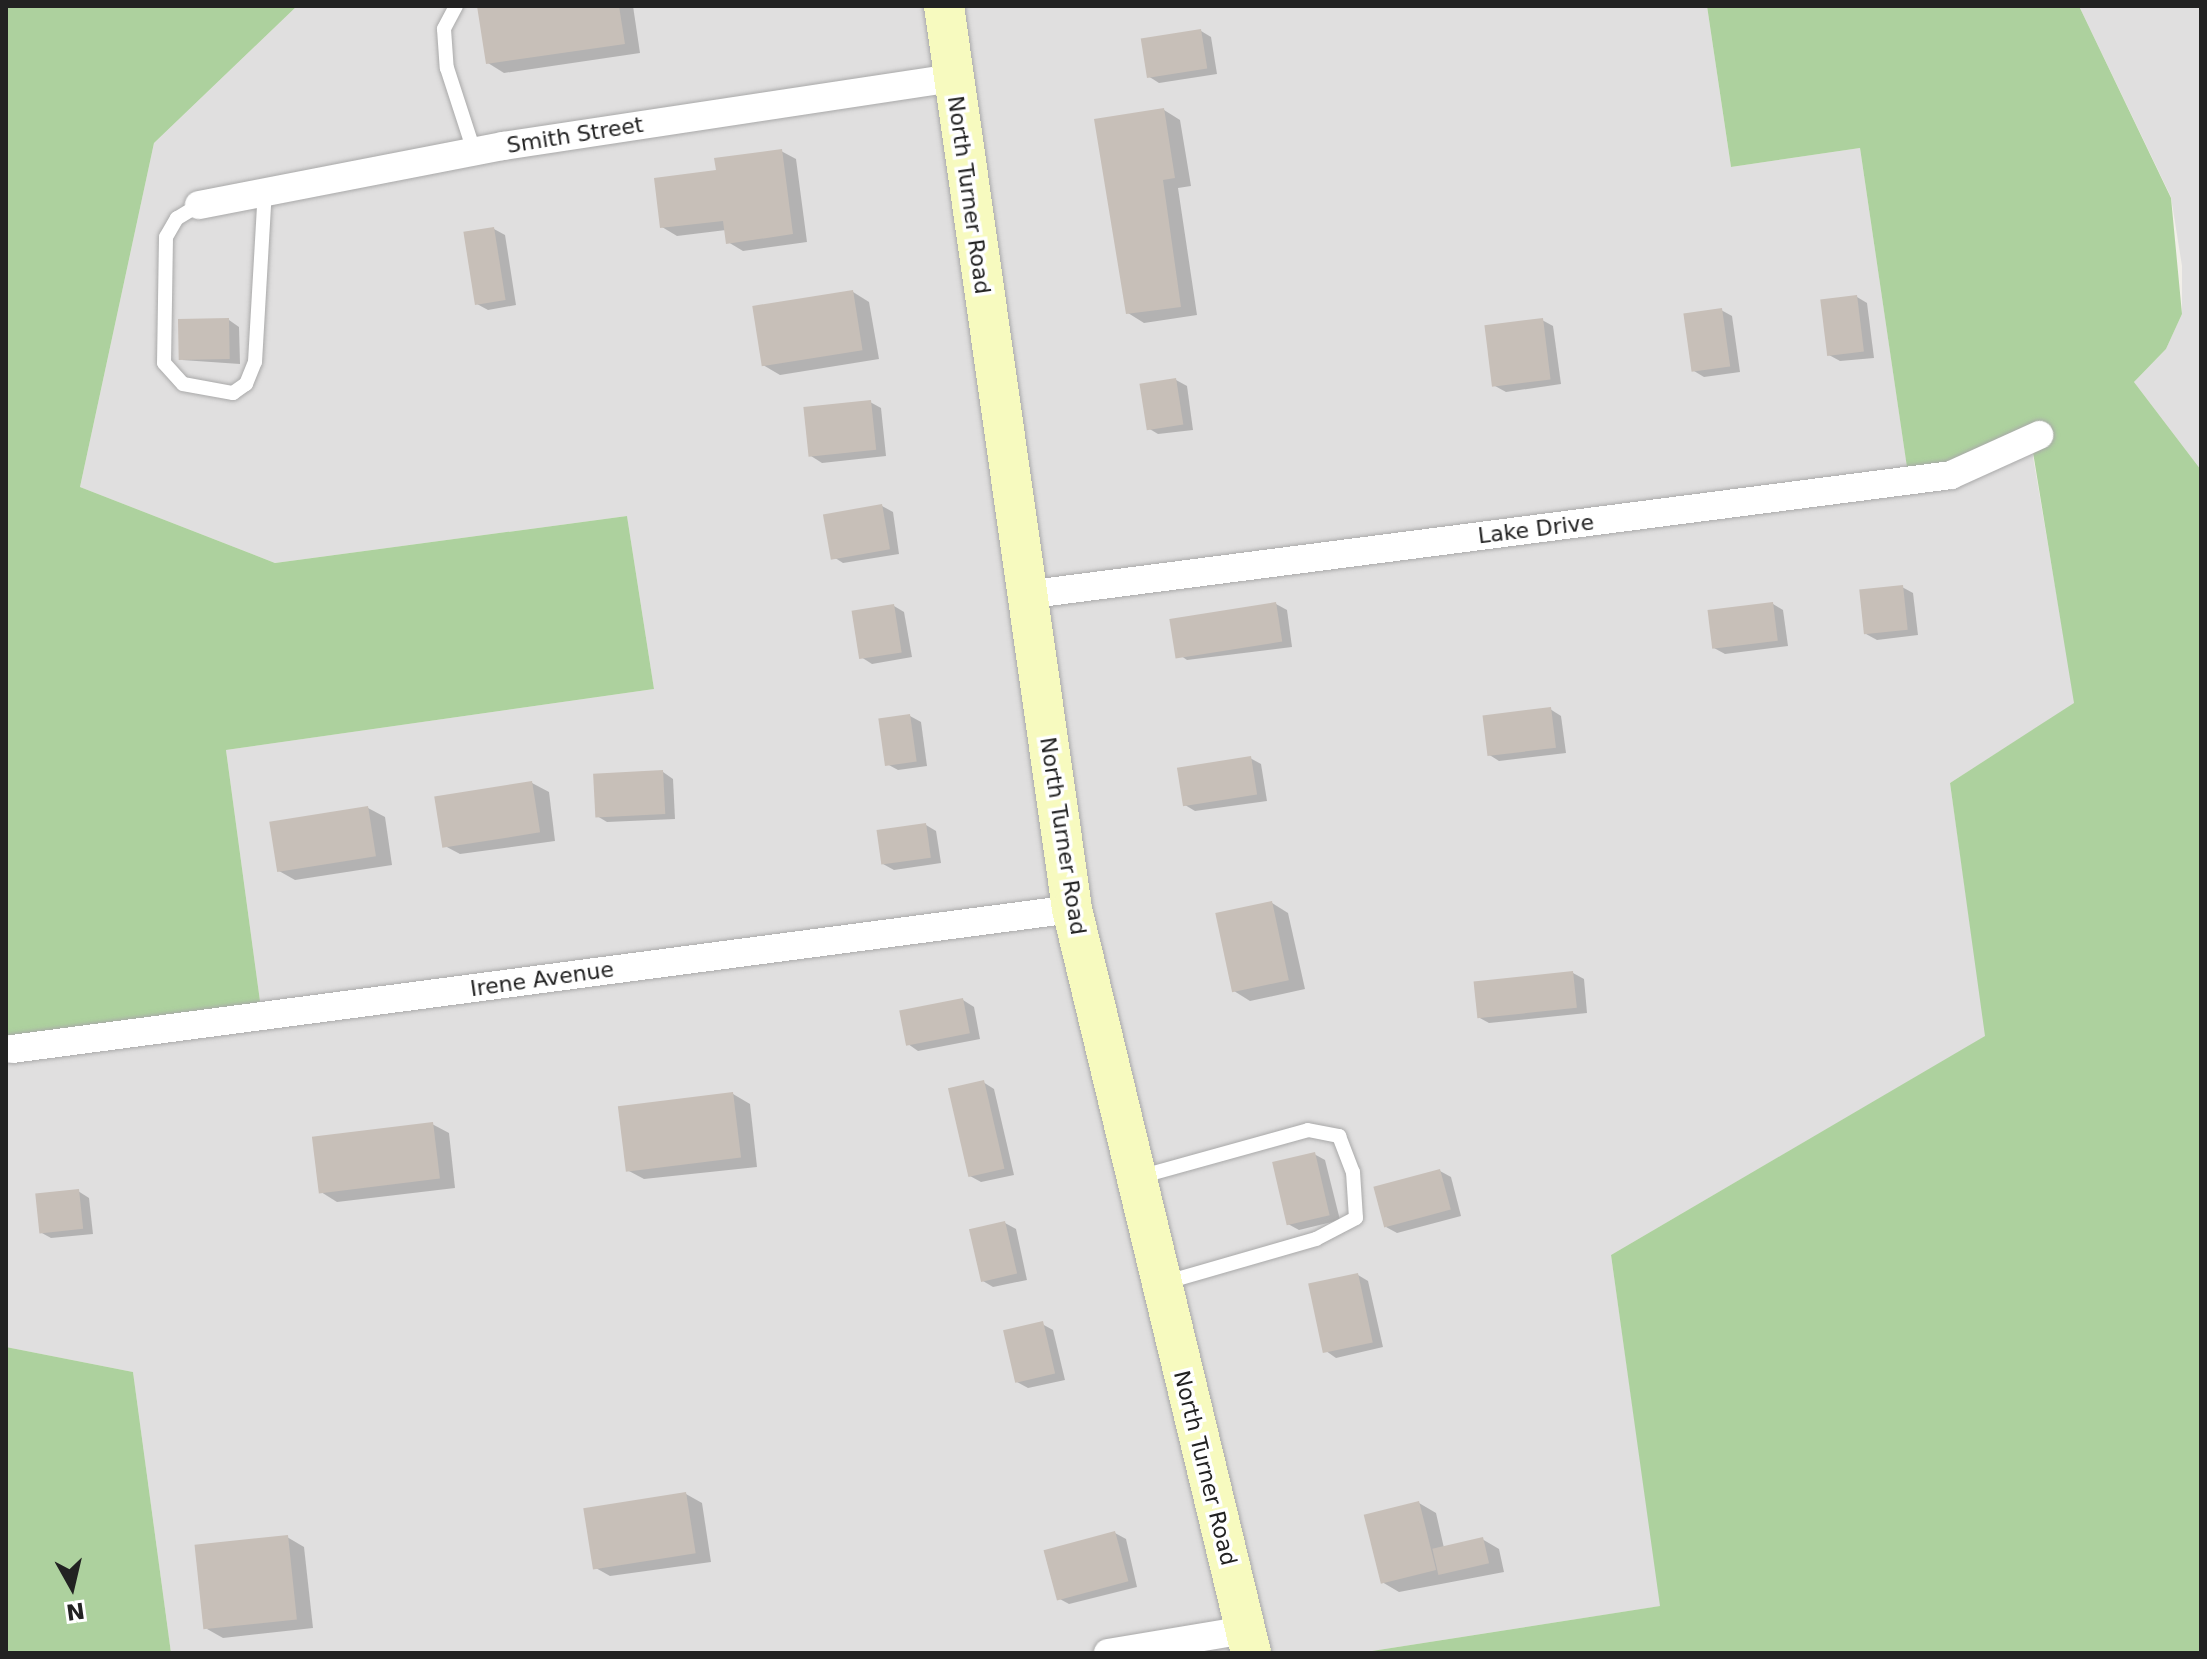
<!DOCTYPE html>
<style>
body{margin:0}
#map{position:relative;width:2207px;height:1659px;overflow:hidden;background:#f2efe9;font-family:"DejaVu Sans",sans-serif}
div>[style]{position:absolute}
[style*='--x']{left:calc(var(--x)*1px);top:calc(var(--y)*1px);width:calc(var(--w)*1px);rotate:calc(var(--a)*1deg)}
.residential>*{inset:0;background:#e0dfdf}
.forest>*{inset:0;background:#add19e}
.shadow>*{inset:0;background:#0003}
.building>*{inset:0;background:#c7bfb8;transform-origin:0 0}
.roads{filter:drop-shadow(0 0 2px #a9a9a9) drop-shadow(0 0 2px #a9a9a9)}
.lane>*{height:14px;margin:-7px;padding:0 7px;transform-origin:7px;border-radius:7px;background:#fff}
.street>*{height:28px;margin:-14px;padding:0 14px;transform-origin:14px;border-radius:14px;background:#fff}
.secondary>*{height:40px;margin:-20px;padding:0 20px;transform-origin:20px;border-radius:20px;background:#f7fabf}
span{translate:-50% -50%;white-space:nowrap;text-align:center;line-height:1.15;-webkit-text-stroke:7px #fff;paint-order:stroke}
.street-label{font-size:22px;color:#222}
.frame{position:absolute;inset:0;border:8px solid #222;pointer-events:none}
.north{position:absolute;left:32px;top:1547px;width:80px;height:80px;-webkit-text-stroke:6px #fff;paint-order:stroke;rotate:172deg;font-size:22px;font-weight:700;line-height:32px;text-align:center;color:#222}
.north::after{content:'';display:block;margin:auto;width:28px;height:36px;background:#222;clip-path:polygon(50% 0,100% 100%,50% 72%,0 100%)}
</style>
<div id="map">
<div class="residential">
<i style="clip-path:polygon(297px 6px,1707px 6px,1731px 167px,1860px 148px,1909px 480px,2030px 439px,2075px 703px,1950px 783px,1986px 1036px,1611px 1255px,1661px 1606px,1359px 1653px,171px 1653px,133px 1372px,6px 1347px,6px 1050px,262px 1016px,226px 750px,654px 689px,627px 516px,275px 563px,80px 487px,154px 143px)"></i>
<i style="clip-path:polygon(2079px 6px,2201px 6px,2201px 470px,2134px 382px,2166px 349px,2182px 314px,2182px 266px,2171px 197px)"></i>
</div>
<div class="forest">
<i style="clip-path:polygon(6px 6px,297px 6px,154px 143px,80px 487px,275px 563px,627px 516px,654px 689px,226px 750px,262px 1016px,6px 1050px)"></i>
<i style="clip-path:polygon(1707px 6px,2079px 6px,2171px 198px,2182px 314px,2166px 349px,2134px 382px,2201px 470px,2201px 1653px,1359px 1653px,1660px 1606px,1611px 1255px,1985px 1036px,1950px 783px,2074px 703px,2031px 440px,1909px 481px,1860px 148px,1731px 167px)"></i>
<i style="clip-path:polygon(6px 1347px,133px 1372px,171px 1653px,6px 1653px)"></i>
</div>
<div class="shadow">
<i style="clip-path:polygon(496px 6px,633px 6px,640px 53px,504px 73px,488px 63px)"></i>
<i style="clip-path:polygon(1201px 31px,1211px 37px,1217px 74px,1159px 83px,1148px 76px)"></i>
<i style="clip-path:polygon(1164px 110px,1180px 120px,1191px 186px,1178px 188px,1197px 315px,1144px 323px,1128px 313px)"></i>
<i style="clip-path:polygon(781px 151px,796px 159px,807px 242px,743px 251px,728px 242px,726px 230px,677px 236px,662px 227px,718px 172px)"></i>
<i style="clip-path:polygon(494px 229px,505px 235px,516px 305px,488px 310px,477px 304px)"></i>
<i style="clip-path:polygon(853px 292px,869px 302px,879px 359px,780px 375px,763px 365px)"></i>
<i style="clip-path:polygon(1857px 297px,1867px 303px,1874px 358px,1840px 361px,1829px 355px)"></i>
<i style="clip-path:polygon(1721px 310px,1732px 316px,1740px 372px,1704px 377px,1694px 371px)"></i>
<i style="clip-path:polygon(229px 320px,239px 327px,240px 364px,182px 360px)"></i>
<i style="clip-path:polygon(1542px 320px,1553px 326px,1561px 384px,1506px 392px,1495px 386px)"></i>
<i style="clip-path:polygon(1176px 380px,1187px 386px,1193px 430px,1158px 434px,1148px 428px)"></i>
<i style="clip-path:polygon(870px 402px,881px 408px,886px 456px,822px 463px,811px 456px)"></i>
<i style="clip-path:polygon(882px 506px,893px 512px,899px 554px,843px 563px,832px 556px)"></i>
<i style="clip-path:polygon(1902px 587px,1913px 593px,1918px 635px,1877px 640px,1866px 634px)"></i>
<i style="clip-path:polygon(1276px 604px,1287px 610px,1292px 647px,1187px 660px,1177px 653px)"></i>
<i style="clip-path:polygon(1773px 604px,1783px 610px,1788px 646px,1725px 654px,1714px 648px)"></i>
<i style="clip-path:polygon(894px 606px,904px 612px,912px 657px,872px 664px,861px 657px)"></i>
<i style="clip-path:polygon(1550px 709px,1561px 716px,1566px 753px,1499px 761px,1488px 754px)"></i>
<i style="clip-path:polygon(910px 716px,921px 722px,927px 766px,898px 770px,887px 764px)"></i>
<i style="clip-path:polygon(1250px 758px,1261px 764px,1267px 801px,1195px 811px,1185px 805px)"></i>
<i style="clip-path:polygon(663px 772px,673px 779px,675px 819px,607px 822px,597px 816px)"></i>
<i style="clip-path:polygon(532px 783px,549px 792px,555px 841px,460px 854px,443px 845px)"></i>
<i style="clip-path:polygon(368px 808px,385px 817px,392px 865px,295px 880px,279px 871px)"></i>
<i style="clip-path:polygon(926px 825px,936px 831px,941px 863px,894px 870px,883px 864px)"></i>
<i style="clip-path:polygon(1272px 903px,1288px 913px,1305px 989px,1250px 1001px,1234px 991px)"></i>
<i style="clip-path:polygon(1573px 973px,1584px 979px,1587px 1013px,1489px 1023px,1478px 1017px)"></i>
<i style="clip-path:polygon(963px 1000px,974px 1007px,980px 1039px,918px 1051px,908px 1044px)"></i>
<i style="clip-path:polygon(983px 1082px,994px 1089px,1014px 1175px,981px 1182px,970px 1176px)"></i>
<i style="clip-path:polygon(733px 1094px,750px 1104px,757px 1167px,644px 1179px,627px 1170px)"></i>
<i style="clip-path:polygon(432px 1124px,449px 1133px,455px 1188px,337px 1202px,321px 1192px)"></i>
<i style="clip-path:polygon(1314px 1154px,1325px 1160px,1340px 1220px,1299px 1230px,1288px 1224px)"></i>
<i style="clip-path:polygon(1440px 1171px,1451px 1177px,1461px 1216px,1397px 1233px,1386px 1227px)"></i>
<i style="clip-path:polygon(78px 1191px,89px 1198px,93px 1234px,51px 1238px,40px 1232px)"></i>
<i style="clip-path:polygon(1005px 1223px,1016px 1229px,1027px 1280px,993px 1287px,983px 1281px)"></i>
<i style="clip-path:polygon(1358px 1275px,1368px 1281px,1383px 1347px,1336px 1358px,1326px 1351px)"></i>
<i style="clip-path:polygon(1042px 1324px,1053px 1330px,1065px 1380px,1028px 1388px,1017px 1382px)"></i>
<i style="clip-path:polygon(686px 1494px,702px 1503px,711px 1562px,610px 1576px,594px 1567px)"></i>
<i style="clip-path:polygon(1419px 1503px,1436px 1513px,1444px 1548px,1482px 1539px,1499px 1549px,1504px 1572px,1399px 1592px,1382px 1582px)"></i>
<i style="clip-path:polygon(1115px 1533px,1126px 1539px,1137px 1587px,1069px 1604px,1058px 1598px)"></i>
<i style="clip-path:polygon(287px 1537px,304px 1547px,313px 1628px,223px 1638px,207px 1629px)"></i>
</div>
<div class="building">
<i style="clip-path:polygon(477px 6px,619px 6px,625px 44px,486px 64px)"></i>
<i style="left:1201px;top:29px;width:40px;height:61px;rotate:81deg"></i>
<i style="clip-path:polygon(1164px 108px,1175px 178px,1163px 180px,1181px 307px,1126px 314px,1094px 119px)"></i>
<i style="clip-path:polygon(782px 149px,793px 234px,726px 244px,723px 221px,660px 228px,654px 178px,716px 170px,714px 158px)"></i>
<i style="left:494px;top:227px;width:74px;height:31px;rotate:81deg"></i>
<i style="left:853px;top:290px;width:61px;height:102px;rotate:81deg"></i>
<i style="left:1857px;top:295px;width:57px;height:37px;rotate:83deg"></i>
<i style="left:1722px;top:308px;width:59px;height:39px;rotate:82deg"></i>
<i style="left:229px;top:318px;width:41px;height:51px;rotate:89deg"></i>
<i style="left:1543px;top:318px;width:62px;height:59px;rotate:83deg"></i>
<i style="left:1176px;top:378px;width:47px;height:37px;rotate:81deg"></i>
<i style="left:871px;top:400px;width:50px;height:68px;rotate:84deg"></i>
<i style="left:882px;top:504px;width:46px;height:60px;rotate:80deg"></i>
<i style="left:1903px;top:585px;width:45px;height:44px;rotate:84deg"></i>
<i style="left:1276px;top:602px;width:40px;height:108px;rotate:81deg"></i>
<i style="left:1773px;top:602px;width:39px;height:66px;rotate:83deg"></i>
<i style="left:894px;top:604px;width:49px;height:43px;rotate:81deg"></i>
<i style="left:1551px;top:707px;width:41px;height:69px;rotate:83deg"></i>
<i style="left:910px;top:714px;width:48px;height:32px;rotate:82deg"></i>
<i style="left:1251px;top:756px;width:39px;height:75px;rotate:81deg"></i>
<i style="left:663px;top:770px;width:44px;height:70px;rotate:87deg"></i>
<i style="left:532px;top:781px;width:52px;height:99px;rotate:81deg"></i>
<i style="left:368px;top:806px;width:51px;height:100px;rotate:81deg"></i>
<i style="left:926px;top:823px;width:35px;height:50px;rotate:82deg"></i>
<i style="left:1272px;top:901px;width:81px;height:58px;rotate:78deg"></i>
<i style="left:1573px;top:971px;width:37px;height:100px;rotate:84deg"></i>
<i style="left:963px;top:998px;width:36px;height:65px;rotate:79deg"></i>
<i style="left:984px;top:1080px;width:91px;height:37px;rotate:77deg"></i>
<i style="left:733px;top:1092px;width:66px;height:116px;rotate:83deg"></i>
<i style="left:433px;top:1122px;width:57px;height:122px;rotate:83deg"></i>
<i style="left:1315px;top:1152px;width:65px;height:44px;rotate:77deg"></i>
<i style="left:1440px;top:1169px;width:42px;height:69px;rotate:75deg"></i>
<i style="left:79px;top:1189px;width:40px;height:44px;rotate:84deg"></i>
<i style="left:1005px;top:1221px;width:54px;height:37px;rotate:77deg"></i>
<i style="left:1358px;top:1273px;width:71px;height:51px;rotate:78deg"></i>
<i style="left:1043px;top:1321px;width:54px;height:41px;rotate:77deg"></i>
<i style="left:686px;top:1492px;width:62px;height:104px;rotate:81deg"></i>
<i style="left:1419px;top:1501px;width:71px;height:57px;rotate:76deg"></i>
<i style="left:1115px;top:1531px;width:52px;height:74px;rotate:75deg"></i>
<i style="left:288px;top:1535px;width:85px;height:94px;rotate:84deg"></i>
<i style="left:1483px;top:1537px;width:27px;height:52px;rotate:77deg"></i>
</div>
<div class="roads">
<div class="lane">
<i style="--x:456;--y:6;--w:26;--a:118"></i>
<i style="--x:444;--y:29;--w:39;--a:86"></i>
<i style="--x:447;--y:68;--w:87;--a:72"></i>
<i style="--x:199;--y:205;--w:26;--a:149"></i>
<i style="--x:177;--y:218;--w:22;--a:120"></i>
<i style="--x:166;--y:237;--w:126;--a:90.9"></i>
<i style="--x:164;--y:363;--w:28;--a:48"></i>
<i style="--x:183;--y:384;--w:51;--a:10.2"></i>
<i style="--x:233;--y:393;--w:16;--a:-35"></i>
<i style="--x:246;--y:384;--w:24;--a:-68"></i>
<i style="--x:255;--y:362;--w:171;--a:-86.7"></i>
<i style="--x:1139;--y:1177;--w:175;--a:-15.5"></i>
<i style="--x:1308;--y:1130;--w:32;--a:11"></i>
<i style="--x:1339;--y:1136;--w:39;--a:69"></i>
<i style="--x:1353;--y:1172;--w:46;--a:86.3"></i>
<i style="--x:1356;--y:1218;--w:45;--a:152.3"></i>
<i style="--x:1316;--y:1239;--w:158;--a:163.9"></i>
</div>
<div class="street">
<i style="--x:199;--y:205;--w:310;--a:-11"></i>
<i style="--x:503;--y:146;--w:455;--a:-8.6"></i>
<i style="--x:1025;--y:595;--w:934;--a:-7.38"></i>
<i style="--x:1951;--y:475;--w:97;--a:-24.4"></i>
<i style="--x:12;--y:1049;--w:1069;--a:-7.52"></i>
<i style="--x:1108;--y:1653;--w:139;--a:-9.5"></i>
</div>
<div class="secondary">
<i style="--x:944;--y:6;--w:912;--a:81.93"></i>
<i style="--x:1072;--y:909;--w:765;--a:76.47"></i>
</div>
</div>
<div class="street-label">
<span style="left:575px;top:135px;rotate:-9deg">Smith Street</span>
<span style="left:969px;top:195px;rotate:82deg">North Turner Road</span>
<span style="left:1536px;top:529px;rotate:-7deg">Lake Drive</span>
<span style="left:1063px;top:836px;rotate:81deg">North Turner Road</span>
<span style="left:542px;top:979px;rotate:-8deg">Irene Avenue</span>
<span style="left:1205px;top:1468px;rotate:76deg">North Turner Road</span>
</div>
<div class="frame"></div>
<div class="north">N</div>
</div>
